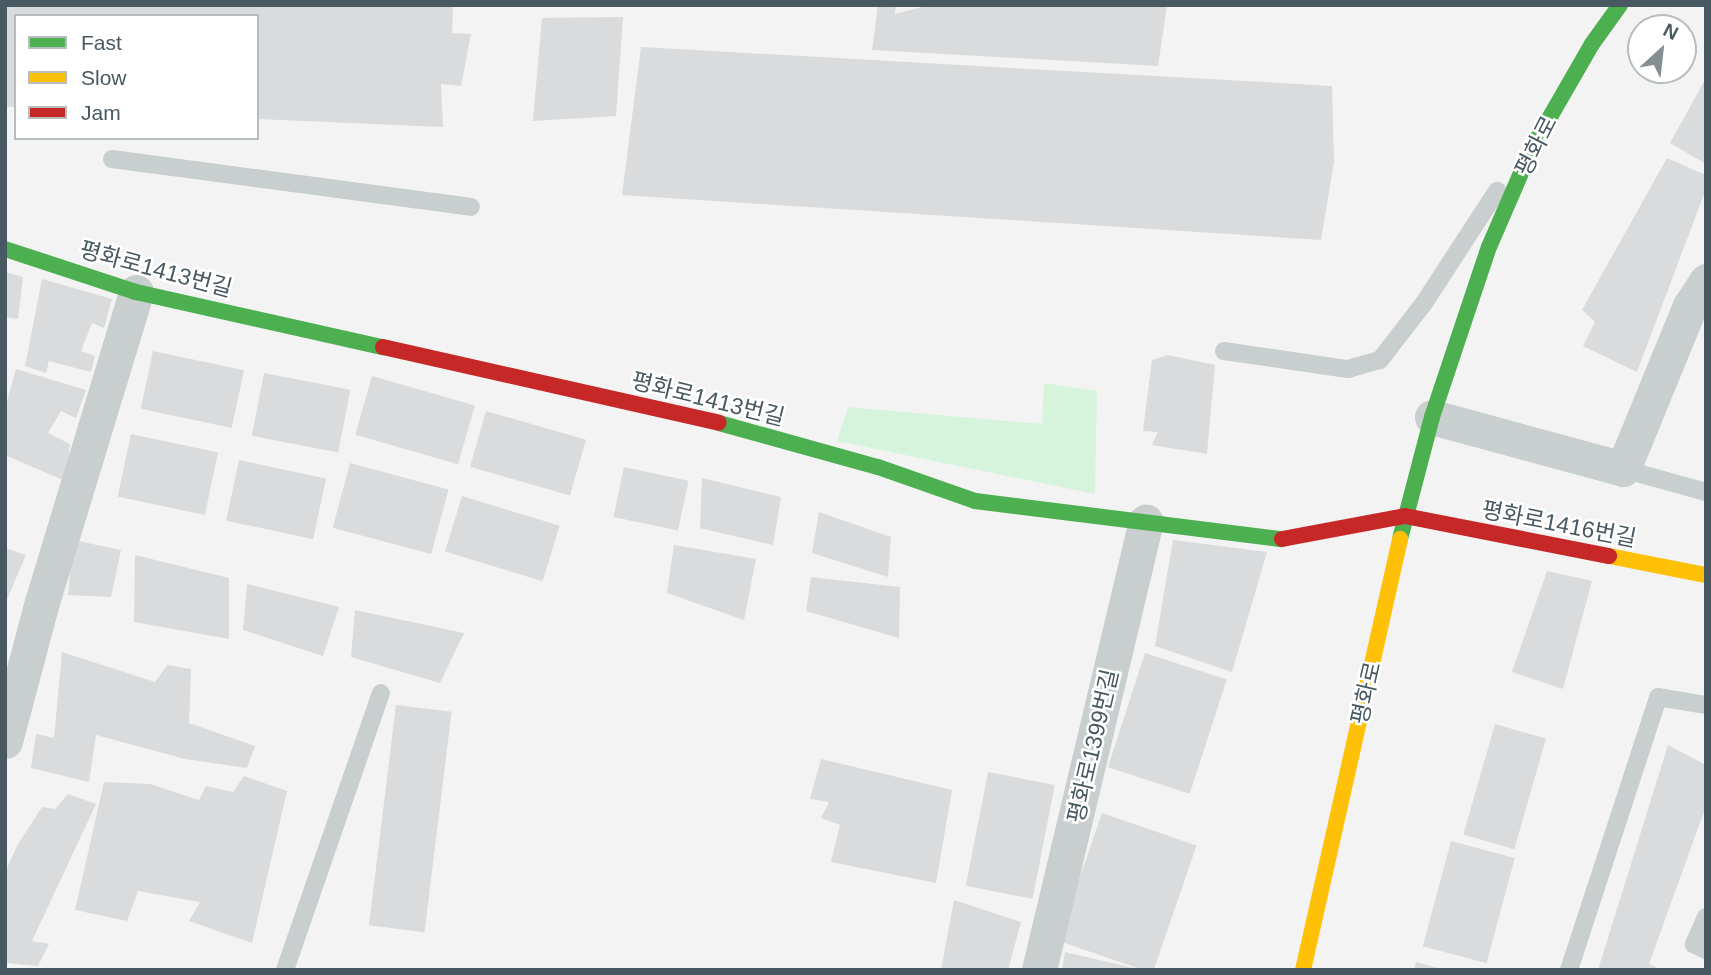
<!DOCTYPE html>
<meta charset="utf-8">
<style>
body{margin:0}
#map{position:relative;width:1711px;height:975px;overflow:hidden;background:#f3f3f3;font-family:Helvetica,"Noto Sans KR",sans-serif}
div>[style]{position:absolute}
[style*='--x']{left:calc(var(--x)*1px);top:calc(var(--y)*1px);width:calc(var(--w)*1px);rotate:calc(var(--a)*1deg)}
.green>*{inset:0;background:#d6f4dc}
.building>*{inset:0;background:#dadbdc;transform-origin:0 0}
.lane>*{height:18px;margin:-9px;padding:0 9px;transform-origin:9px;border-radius:9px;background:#c9cecf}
.street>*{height:35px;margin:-17.5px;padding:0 17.5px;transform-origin:17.5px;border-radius:17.5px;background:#c9cecf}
.fast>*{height:16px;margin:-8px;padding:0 8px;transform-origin:8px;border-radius:8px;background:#4caf50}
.slow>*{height:16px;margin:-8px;padding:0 8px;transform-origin:8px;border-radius:8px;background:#ffc107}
.jam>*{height:16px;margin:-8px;padding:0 8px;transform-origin:8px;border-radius:8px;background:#c62828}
span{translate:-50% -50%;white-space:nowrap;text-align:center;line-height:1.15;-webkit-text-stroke:5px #fff;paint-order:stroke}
.street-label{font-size:23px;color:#485961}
.frame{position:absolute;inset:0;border:7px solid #485961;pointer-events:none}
.legend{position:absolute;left:14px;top:14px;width:245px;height:126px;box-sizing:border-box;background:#fff;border:2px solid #b6bdc0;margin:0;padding:9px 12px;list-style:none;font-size:21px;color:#485961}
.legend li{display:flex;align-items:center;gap:14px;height:35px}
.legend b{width:35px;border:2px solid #b6bdc0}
.north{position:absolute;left:1627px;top:14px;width:70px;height:70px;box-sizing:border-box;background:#fff;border:2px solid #b6bdc0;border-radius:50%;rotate:27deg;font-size:19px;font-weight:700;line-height:28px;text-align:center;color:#485961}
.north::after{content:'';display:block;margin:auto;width:24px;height:32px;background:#848f94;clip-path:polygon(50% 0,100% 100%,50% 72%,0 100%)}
</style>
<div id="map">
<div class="green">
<i style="clip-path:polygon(1044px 383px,1097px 391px,1095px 494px,837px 441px,848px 407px,1042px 424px)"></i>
</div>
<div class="building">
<i style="clip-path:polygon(5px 5px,440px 5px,453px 7px,452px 33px,471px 34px,461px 86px,441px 84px,443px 127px,257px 119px,257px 16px,16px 16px,16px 107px,5px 107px)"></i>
<i style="clip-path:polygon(878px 5px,896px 5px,895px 14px,929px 5px,1167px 5px,1158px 66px,872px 50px)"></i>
<i style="clip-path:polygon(623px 17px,616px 116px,533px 121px,542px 18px)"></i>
<i style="clip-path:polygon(641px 47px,1332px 86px,1334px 162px,1321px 240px,622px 195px)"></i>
<i style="clip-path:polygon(1706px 78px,1706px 164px,1670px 143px)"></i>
<i style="clip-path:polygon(1667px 158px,1706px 175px,1706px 189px,1637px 372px,1583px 346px,1595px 322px,1582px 310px)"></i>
<i style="clip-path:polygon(5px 272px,23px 277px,18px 319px,5px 317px)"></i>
<i style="clip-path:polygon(42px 279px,112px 299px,104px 328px,92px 323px,81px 351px,95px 356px,91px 372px,49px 361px,46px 373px,25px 366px)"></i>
<i style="left:153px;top:351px;width:93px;height:59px;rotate:12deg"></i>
<i style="clip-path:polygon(1168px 355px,1215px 365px,1207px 454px,1152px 445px,1158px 432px,1143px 431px,1152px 360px)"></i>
<i style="clip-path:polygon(16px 369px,86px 390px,76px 418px,61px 411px,48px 433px,70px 444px,65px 481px,5px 455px,5px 408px)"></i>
<i style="left:264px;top:373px;width:88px;height:64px;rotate:11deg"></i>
<i style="left:372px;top:376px;width:107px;height:61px;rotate:16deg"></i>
<i style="left:486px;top:411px;width:104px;height:58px;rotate:16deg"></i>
<i style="left:131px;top:434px;width:89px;height:64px;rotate:12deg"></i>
<i style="left:239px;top:460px;width:89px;height:62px;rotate:12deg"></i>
<i style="left:350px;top:463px;width:102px;height:67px;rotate:15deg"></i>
<i style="left:624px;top:467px;width:66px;height:51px;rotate:12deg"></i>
<i style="clip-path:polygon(702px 478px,781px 497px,773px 545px,700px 528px)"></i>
<i style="left:462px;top:496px;width:102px;height:58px;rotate:17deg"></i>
<i style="clip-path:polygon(819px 512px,891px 537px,888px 577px,812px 553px)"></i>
<i style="clip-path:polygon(73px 540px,121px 550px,111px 597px,68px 595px)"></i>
<i style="clip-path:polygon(1173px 540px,1267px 552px,1232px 672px,1155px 646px)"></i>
<i style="clip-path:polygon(674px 545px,756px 559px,744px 620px,667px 593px)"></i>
<i style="clip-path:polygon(5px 548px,26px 555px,5px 604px)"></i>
<i style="clip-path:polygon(135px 555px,229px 578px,229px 639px,134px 622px)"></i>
<i style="clip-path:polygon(1547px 571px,1592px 581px,1563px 689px,1512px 672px)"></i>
<i style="clip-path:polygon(811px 577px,900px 587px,899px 638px,806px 611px)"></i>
<i style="clip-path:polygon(247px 584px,339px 607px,323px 656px,243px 630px)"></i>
<i style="clip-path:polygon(355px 610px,464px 633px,440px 683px,351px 657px)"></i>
<i style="clip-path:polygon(62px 652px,155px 682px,167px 665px,191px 669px,189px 723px,255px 746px,247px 768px,185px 759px,96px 735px,89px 782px,31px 768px,36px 734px,54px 738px)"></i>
<i style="left:1145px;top:653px;width:86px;height:120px;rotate:18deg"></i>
<i style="left:396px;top:705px;width:56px;height:222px;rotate:7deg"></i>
<i style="left:1495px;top:724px;width:53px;height:115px;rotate:16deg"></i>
<i style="clip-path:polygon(1668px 745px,1706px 765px,1706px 806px,1649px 964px,1662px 970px,1598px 970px)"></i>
<i style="clip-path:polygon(821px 759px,952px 790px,936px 883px,831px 862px,840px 825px,821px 818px,829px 802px,810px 799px)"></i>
<i style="left:988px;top:772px;width:68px;height:116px;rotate:11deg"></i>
<i style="clip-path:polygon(244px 776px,287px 791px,252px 943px,189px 921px,200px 902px,138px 891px,127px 921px,75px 910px,104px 782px,150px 784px,199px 800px,206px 786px,233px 792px)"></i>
<i style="clip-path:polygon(68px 794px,96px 804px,32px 941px,49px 944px,38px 966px,5px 963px,5px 872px,18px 844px,42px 807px,55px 809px)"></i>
<i style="left:1102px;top:813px;width:100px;height:135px;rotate:19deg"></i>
<i style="left:1451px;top:841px;width:66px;height:109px;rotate:15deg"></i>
<i style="clip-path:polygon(954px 900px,1021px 922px,1008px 970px,941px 970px)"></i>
<i style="clip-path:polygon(1065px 952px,1138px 969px,1138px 970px,1062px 970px)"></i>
<i style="clip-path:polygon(1416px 962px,1441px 969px,1441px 970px,1414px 970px)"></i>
</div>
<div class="lane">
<i style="--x:112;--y:159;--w:362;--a:7.6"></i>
<i style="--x:1224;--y:351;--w:125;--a:8.3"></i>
<i style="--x:1348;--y:369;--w:33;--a:-16"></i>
<i style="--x:1380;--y:360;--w:72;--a:-52.3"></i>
<i style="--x:1424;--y:303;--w:134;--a:-56.9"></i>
<i style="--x:1623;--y:469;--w:86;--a:15.5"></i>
<i style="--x:1706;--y:917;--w:30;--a:114"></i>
<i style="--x:1694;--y:944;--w:13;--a:27"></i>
<i style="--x:285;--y:970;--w:293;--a:-70.9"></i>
<i style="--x:1569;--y:970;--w:287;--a:-71.9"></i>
<i style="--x:1658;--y:697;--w:49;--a:9.5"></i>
</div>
<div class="street">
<i style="--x:1432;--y:417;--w:198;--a:15.2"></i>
<i style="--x:1623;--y:469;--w:176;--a:-67.7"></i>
<i style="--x:1690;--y:306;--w:30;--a:-57"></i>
<i style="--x:5;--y:741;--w:144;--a:-75.1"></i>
<i style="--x:42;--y:602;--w:324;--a:-73.1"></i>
<i style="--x:1039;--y:970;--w:461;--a:-76.6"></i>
</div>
<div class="fast">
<i style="--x:5;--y:249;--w:138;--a:18.2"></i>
<i style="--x:136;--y:292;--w:253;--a:12.6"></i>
<i style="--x:719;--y:423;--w:165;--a:15.5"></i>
<i style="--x:878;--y:467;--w:103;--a:19.3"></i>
<i style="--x:975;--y:501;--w:309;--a:7.1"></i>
<i style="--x:1400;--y:539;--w:126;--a:-75.3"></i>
<i style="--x:1432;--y:417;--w:179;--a:-71.5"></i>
<i style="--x:1489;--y:247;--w:106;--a:-66.6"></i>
<i style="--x:1531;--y:150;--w:122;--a:-60.1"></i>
<i style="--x:1592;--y:44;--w:48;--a:-54.3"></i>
</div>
<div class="slow">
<i style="--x:1609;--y:556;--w:99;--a:11.1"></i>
<i style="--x:1303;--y:970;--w:442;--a:-77.3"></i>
</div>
<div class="jam">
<i style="--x:383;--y:347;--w:344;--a:12.7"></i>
<i style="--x:1282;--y:539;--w:125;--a:-10.6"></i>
<i style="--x:1405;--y:516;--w:208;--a:11.1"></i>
</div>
<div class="street-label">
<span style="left:1536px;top:146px;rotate:-63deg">평화로</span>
<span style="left:156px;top:269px;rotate:15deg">평화로1413번길</span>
<span style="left:708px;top:399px;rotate:14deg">평화로1413번길</span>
<span style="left:1559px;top:524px;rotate:11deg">평화로1416번길</span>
<span style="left:1366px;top:693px;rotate:-77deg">평화로</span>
<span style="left:1093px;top:746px;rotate:-77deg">평화로1399번길</span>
</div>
<div class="frame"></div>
<ul class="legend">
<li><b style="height:9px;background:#4caf50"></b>Fast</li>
<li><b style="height:9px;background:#ffc107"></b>Slow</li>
<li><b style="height:9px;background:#c62828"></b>Jam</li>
</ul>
<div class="north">N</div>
</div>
